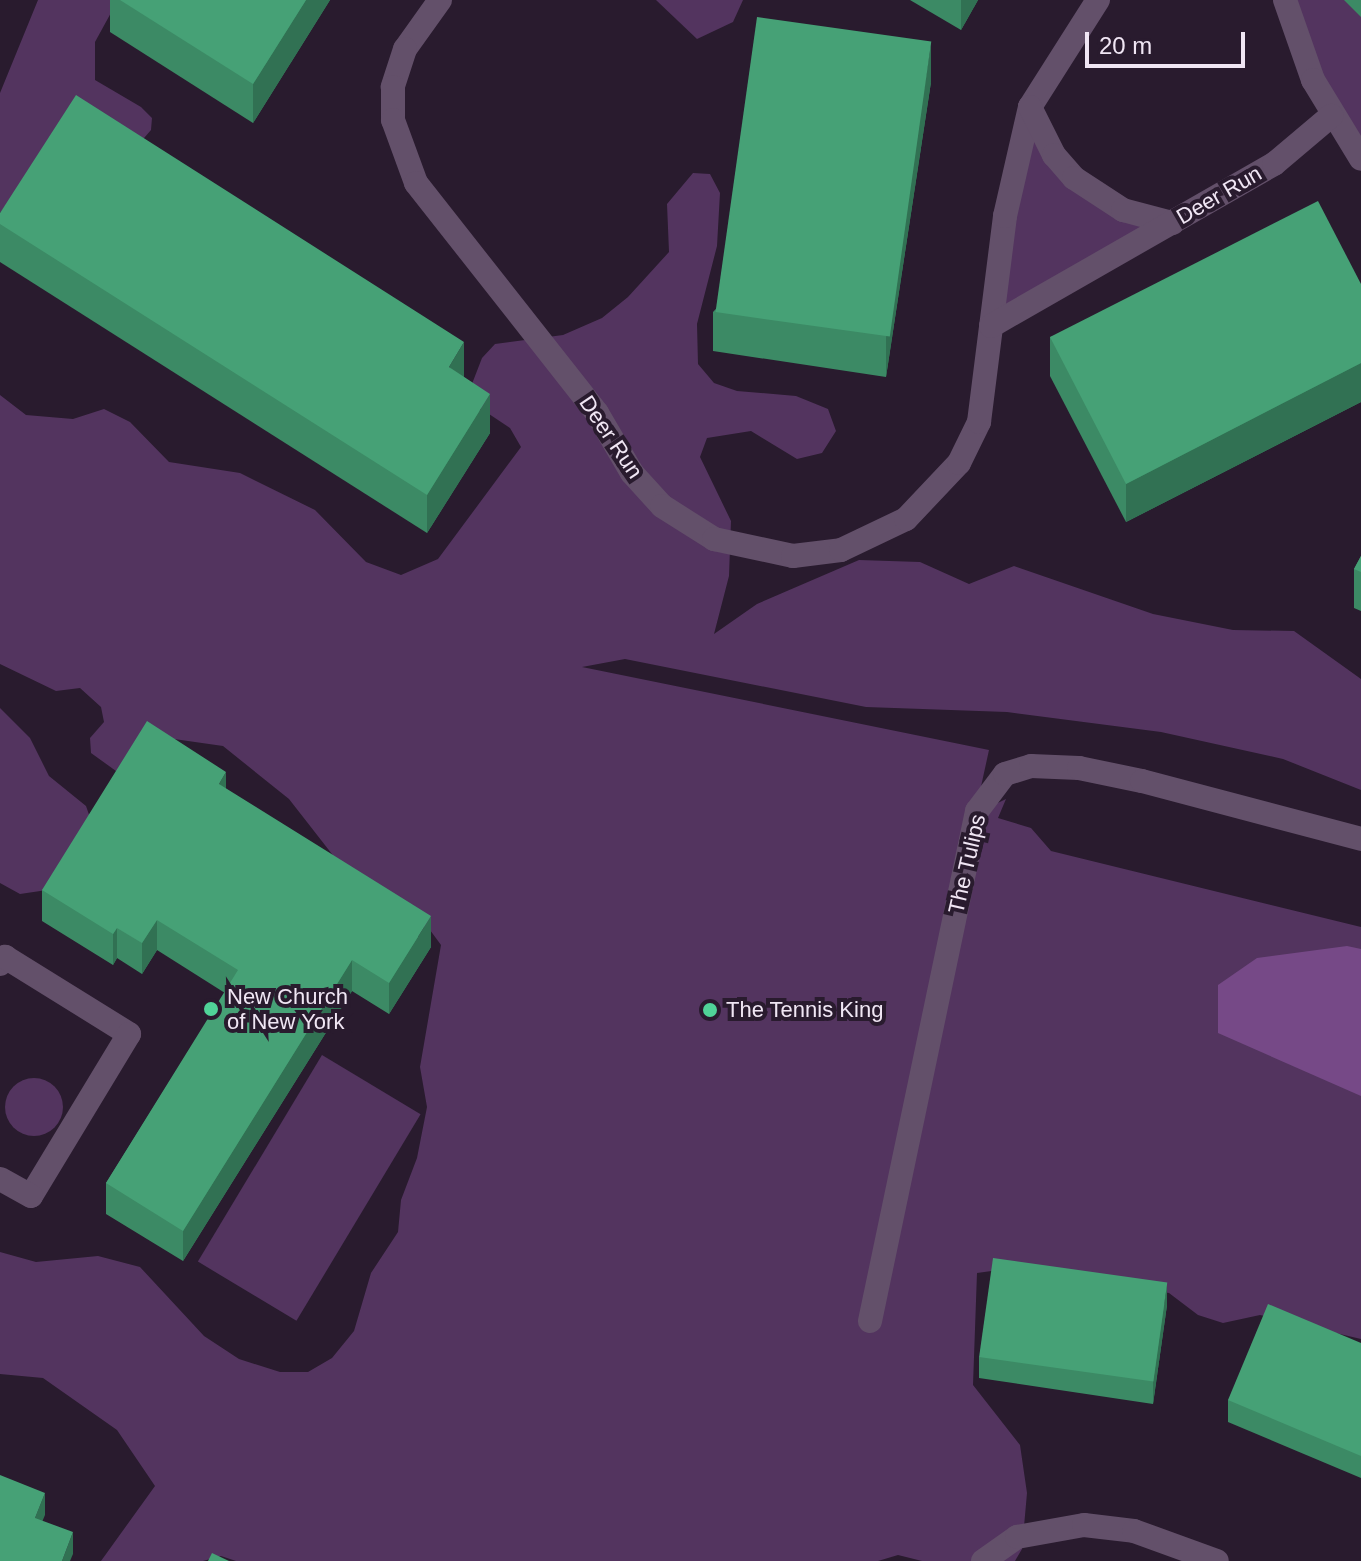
<!DOCTYPE html>
<style>
body{margin:0}
#map{position:relative;width:1361px;height:1561px;overflow:hidden;background:#291b2e;font-family:Arial,sans-serif}
div>[style]{position:absolute}
[style*='--x']{left:calc(var(--x)*1px);top:calc(var(--y)*1px);width:calc(var(--w)*1px);rotate:calc(var(--a)*1deg)}
.green>*{inset:0;background:#53345f;transform-origin:0 0}
.round{border-radius:50%}
.water>*{inset:0;background:#764987}
.lane>*{height:24px;margin:-12px;padding:0 12px;transform-origin:12px;border-radius:12px;background:#63506a}
.street>*{height:24px;margin:-12px;padding:0 12px;transform-origin:12px;border-radius:12px;background:#63506a}
.wall>*{inset:0;background:#3c8a65}
.shaded-wall>*{inset:0;background:#317153}
.building>*{inset:0;background:#46a176;transform-origin:0 0}
.dots>*{width:22px;height:22px;translate:-50% -50%;box-sizing:border-box;border:4px solid #291b2e;border-radius:50%}
span{translate:-50% -50%;white-space:nowrap;text-align:center;line-height:1.15;-webkit-text-stroke:8px #291b2e;paint-order:stroke}
.street-label{font-size:22px;color:#f0e6f4}
.poi-label{font-size:22px;color:#f0e6f4}
.left{translate:0 -50%;text-align:left}
.scale{position:absolute;left:1085px;top:32px;width:160px;height:36px;box-sizing:border-box;border:4px solid #f0e6f4;border-top:0;padding-left:10px;font-size:24px;line-height:28px;white-space:nowrap;color:#f0e6f4;-webkit-text-stroke:6px #291b2e;paint-order:stroke}
</style>
<div id="map">
<div class="green">
<i style="clip-path:polygon(38px 0,118px 0,95px 42px,95px 80px,141px 107px,152px 118px,151px 130px,138px 145px,58px 133px,0 213px,0 93px)"></i>
<i style="clip-path:polygon(656px 0,743px 0,733px 22px,697px 39px)"></i>
<i style="clip-path:polygon(1285px 0,1361px 0,1361px 159px)"></i>
<i style="clip-path:polygon(1030px 107px,1074px 178px,1172px 223px,991px 326px)"></i>
<i style="clip-path:polygon(693px 173px,710px 174px,720px 193px,717px 246px,697px 324px,698px 364px,714px 383px,737px 391px,796px 396px,828px 409px,836px 431px,822px 453px,797px 459px,751px 431px,707px 438px,700px 457px,731px 521px,729px 576px,714px 634px,757px 604px,859px 560px,920px 562px,969px 584px,1014px 566px,1153px 614px,1233px 630px,1294px 631px,1361px 679px,1361px 790px,1283px 759px,1161px 732px,1007px 712px,866px 707px,625px 659px,582px 667px,989px 750px,975px 814px,1006px 799px,998px 818px,1031px 828px,1051px 851px,1361px 927px,1361px 1339px,1260px 1315px,1223px 1323px,1198px 1315px,1169px 1293px,1006px 1269px,977px 1273px,973px 1385px,1020px 1445px,1027px 1493px,1022px 1549px,1015px 1561px,922px 1561px,898px 1555px,878px 1561px,236px 1561px,221px 1556px,203px 1561px,101px 1561px,155px 1486px,117px 1430px,43px 1378px,0 1374px,0 1252px,36px 1262px,98px 1256px,140px 1267px,204px 1336px,239px 1359px,280px 1372px,308px 1372px,332px 1358px,354px 1331px,371px 1273px,398px 1232px,401px 1200px,417px 1158px,427px 1107px,420px 1067px,441px 945px,430px 930px,360px 890px,289px 799px,223px 746px,167px 738px,116px 771px,91px 753px,90px 738px,104px 722px,101px 707px,80px 688px,56px 691px,0 664px,0 395px,26px 415px,73px 419px,104px 409px,130px 422px,169px 462px,240px 473px,315px 510px,366px 562px,401px 575px,438px 559px,521px 447px,510px 428px,477px 406px,470px 389px,482px 358px,495px 344px,563px 335px,602px 318px,628px 297px,669px 252px,667px 204px)"></i>
<i style="clip-path:polygon(0 708px,30px 738px,49px 776px,86px 806px,93px 826px,47px 890px,20px 894px,0 883px)"></i>
<i style="left:322px;top:1055px;width:115px;height:241px;rotate:31deg"></i>
<i class="round" style="left:5px;top:1078px;width:58px;height:58px"></i>
</div>
<div class="water">
<i style="clip-path:polygon(1347px 946px,1361px 949px,1361px 1096px,1218px 1033px,1218px 985px,1257px 958px)"></i>
</div>
<div class="lane">
<i style="--x:0;--y:964;--w:9;--a:-54"></i>
<i style="--x:5;--y:957;--w:146;--a:31.8"></i>
<i style="--x:129;--y:1034;--w:189;--a:121.2"></i>
<i style="--x:31;--y:1196;--w:35;--a:-151"></i>
<i style="--x:870;--y:1321;--w:521;--a:-78.15"></i>
<i style="--x:977;--y:811;--w:46;--a:-52.9"></i>
<i style="--x:1005;--y:774;--w:27;--a:-17"></i>
</div>
<div class="street">
<i style="--x:440;--y:0;--w:60;--a:125.5"></i>
<i style="--x:405;--y:49;--w:40;--a:108"></i>
<i style="--x:393;--y:87;--w:33;--a:90"></i>
<i style="--x:393;--y:120;--w:67;--a:69.9"></i>
<i style="--x:416;--y:183;--w:293;--a:51.8"></i>
<i style="--x:597;--y:413;--w:69;--a:59.7"></i>
<i style="--x:632;--y:473;--w:45;--a:47.7"></i>
<i style="--x:662;--y:506;--w:62;--a:32.4"></i>
<i style="--x:714;--y:539;--w:81;--a:12.1"></i>
<i style="--x:793;--y:556;--w:48;--a:-7.1"></i>
<i style="--x:841;--y:550;--w:72;--a:-25.5"></i>
<i style="--x:906;--y:519;--w:77;--a:-46.6"></i>
<i style="--x:959;--y:463;--w:46;--a:-64"></i>
<i style="--x:979;--y:422;--w:208;--a:-82.8"></i>
<i style="--x:1005;--y:216;--w:112;--a:-77.1"></i>
<i style="--x:1030;--y:107;--w:127;--a:-57.6"></i>
<i style="--x:1285;--y:0;--w:85;--a:70.7"></i>
<i style="--x:1313;--y:80;--w:92;--a:58.7"></i>
<i style="--x:1030;--y:107;--w:54;--a:63.4"></i>
<i style="--x:1054;--y:155;--w:30;--a:49"></i>
<i style="--x:1074;--y:178;--w:59;--a:33.1"></i>
<i style="--x:1123;--y:210;--w:51;--a:14.9"></i>
<i style="--x:991;--y:326;--w:326;--a:-29.8"></i>
<i style="--x:1274;--y:164;--w:75;--a:-40.1"></i>
<i style="--x:1031;--y:766;--w:48;--a:2.4"></i>
<i style="--x:1079;--y:768;--w:64;--a:11.7"></i>
<i style="--x:1142;--y:781;--w:227;--a:14.8"></i>
<i style="--x:983;--y:1561;--w:42;--a:-35.2"></i>
<i style="--x:1017;--y:1537;--w:68;--a:-10.2"></i>
<i style="--x:1084;--y:1525;--w:50;--a:6.8"></i>
<i style="--x:1134;--y:1531;--w:88;--a:19.9"></i>
</div>
<div class="wall">
<i style="clip-path:polygon(110px 0,330px 0,253px 123px,110px 32px)"></i>
<i style="clip-path:polygon(910px 0,978px 0,961px 30px)"></i>
<i style="clip-path:polygon(1344px 0,1361px 0,1361px 17px)"></i>
<i style="clip-path:polygon(931px 82px,886px 377px,713px 351px,713px 312px)"></i>
<i style="clip-path:polygon(0 213px,464px 377px,490px 433px,427px 533px,0 262px)"></i>
<i style="clip-path:polygon(1361px 284px,1361px 402px,1126px 522px,1050px 376px,1050px 337px)"></i>
<i style="clip-path:polygon(1361px 556px,1361px 611px,1354px 608px,1354px 569px)"></i>
<i style="clip-path:polygon(226px 789px,431px 947px,389px 1014px,352px 991px,183px 1261px,106px 1214px,106px 1183px,225px 993px,157px 950px,142px 974px,117px 958px,113px 965px,42px 921px,42px 890px)"></i>
<i style="clip-path:polygon(1167px 1305px,1153px 1404px,979px 1378px,979px 1357px)"></i>
<i style="clip-path:polygon(1361px 1343px,1361px 1478px,1228px 1422px,1228px 1400px)"></i>
</div>
<div class="shaded-wall">
<i style="clip-path:polygon(306px 0,330px 0,253px 123px,253px 84px)"></i>
<i style="clip-path:polygon(961px 0,978px 0,961px 30px)"></i>
<i style="clip-path:polygon(931px 43px,931px 82px,886px 377px,886px 338px)"></i>
<i style="clip-path:polygon(464px 342px,464px 381px,449px 367px)"></i>
<i style="clip-path:polygon(1361px 363px,1361px 402px,1126px 522px,1126px 484px)"></i>
<i style="clip-path:polygon(490px 394px,490px 433px,427px 533px,427px 495px)"></i>
<i style="clip-path:polygon(226px 772px,226px 803px,219px 784px)"></i>
<i style="clip-path:polygon(431px 916px,431px 947px,389px 1014px,389px 983px)"></i>
<i style="clip-path:polygon(157px 920px,157px 950px,142px 974px,142px 943px)"></i>
<i style="clip-path:polygon(117px 928px,117px 958px,113px 965px,113px 934px)"></i>
<i style="clip-path:polygon(352px 960px,352px 991px,183px 1261px,183px 1231px)"></i>
<i style="clip-path:polygon(1167px 1283px,1167px 1305px,1153px 1404px,1153px 1382px)"></i>
<i style="clip-path:polygon(45px 1493px,45px 1515px,35px 1539px,35px 1518px)"></i>
<i style="clip-path:polygon(73px 1532px,73px 1554px,70px 1561px,62px 1561px)"></i>
</div>
<div class="building">
<i style="clip-path:polygon(120px 0,306px 0,253px 84px)"></i>
<i style="left:757px;top:17px;width:176px;height:298px;rotate:8deg"></i>
<i style="clip-path:polygon(76px 95px,464px 342px,449px 367px,490px 394px,427px 495px,0 224px,0 213px)"></i>
<i style="clip-path:polygon(1318px 201px,1361px 284px,1361px 363px,1126px 484px,1050px 337px)"></i>
<i style="clip-path:polygon(1361px 556px,1361px 572px,1354px 569px)"></i>
<i style="clip-path:polygon(147px 721px,226px 772px,219px 784px,431px 916px,389px 983px,352px 960px,183px 1231px,106px 1183px,238px 970px,157px 920px,142px 943px,117px 928px,113px 934px,42px 890px)"></i>
<i style="left:993px;top:1258px;width:176px;height:100px;rotate:8deg"></i>
<i style="clip-path:polygon(1268px 1304px,1361px 1343px,1361px 1456px,1228px 1400px)"></i>
<i style="clip-path:polygon(0 1475px,45px 1493px,35px 1518px,73px 1532px,62px 1561px,0 1561px)"></i>
<i style="clip-path:polygon(212px 1553px,229px 1561px,208px 1561px)"></i>
</div>
<div class="dots">
<i style="left:211px;top:1009px;background:#50d398"></i>
<i style="left:710px;top:1010px;background:#50d398"></i>
</div>
<div class="street-label">
<span style="left:1219px;top:195px;rotate:-30deg">Deer Run</span>
<span style="left:611px;top:437px;rotate:56deg">Deer Run</span>
<span style="left:967px;top:864px;rotate:-77deg">The Tulips</span>
</div>
<div class="poi-label">
<span class="left" style="left:227px;top:1009px">New Church<br>of New York</span>
<span class="left" style="left:726px;top:1010px">The Tennis King</span>
</div>
<div class="scale">20 m</div>
</div>
